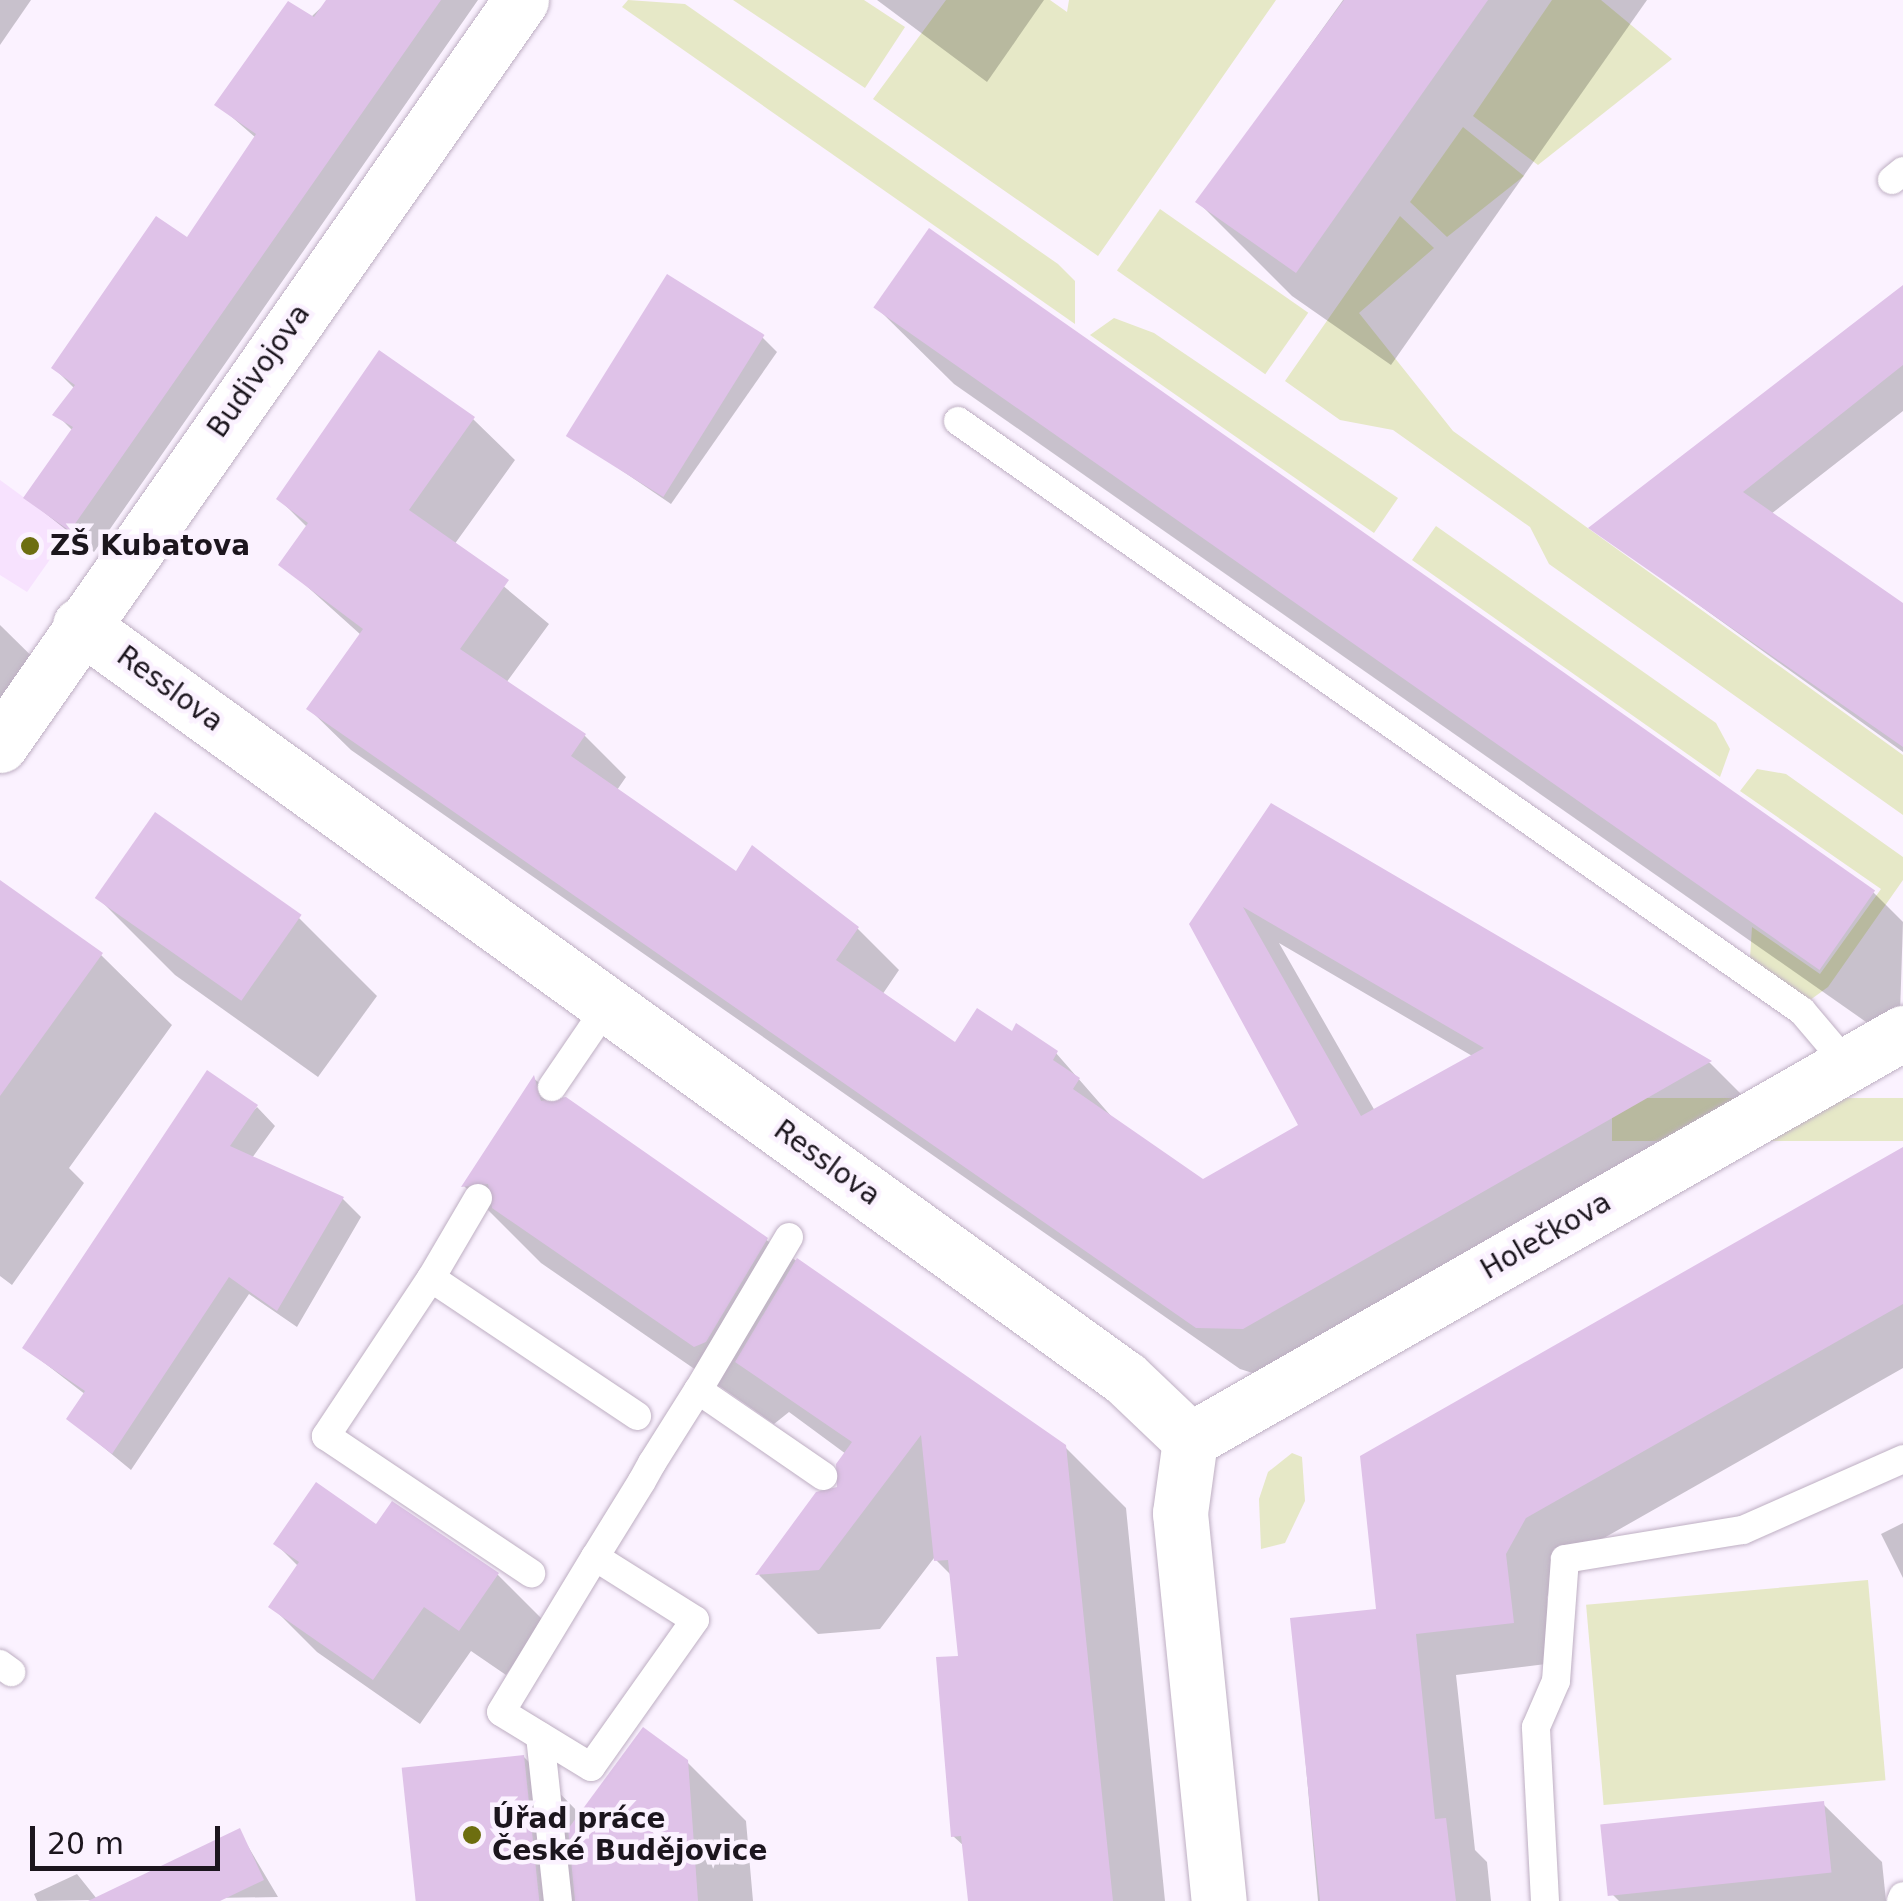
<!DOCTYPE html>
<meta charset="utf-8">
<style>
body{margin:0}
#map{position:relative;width:1903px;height:1901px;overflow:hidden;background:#fbf2ff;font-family:"DejaVu Sans",sans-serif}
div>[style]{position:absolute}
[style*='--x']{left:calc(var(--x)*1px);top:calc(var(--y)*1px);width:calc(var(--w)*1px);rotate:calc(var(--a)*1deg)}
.built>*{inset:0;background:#f7e2fe}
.green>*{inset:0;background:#e6e8c7;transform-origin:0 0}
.shadow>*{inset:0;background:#0003}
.building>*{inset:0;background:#dfc2e8;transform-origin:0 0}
.roads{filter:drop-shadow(0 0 2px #beafc3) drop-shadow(0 0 2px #beafc3)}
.lane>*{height:28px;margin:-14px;padding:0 14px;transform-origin:14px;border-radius:14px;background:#fff}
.street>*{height:55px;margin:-27.5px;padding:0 27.5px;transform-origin:27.5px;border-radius:27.5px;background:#fff}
.dots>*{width:28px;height:28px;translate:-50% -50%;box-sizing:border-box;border:5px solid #fbf2ff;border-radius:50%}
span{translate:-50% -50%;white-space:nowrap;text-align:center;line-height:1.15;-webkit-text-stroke:9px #fbf2ff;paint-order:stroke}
.street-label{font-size:28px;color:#1c161e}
.poi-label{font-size:28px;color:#1c161e;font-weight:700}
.left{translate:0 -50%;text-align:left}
.scale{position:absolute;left:30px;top:1826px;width:190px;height:45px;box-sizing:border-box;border:5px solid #1c161e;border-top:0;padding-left:12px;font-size:30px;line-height:35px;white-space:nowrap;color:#1c161e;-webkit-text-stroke:8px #fbf2ff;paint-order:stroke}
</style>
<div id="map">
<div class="built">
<i style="clip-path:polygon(0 480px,70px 531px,27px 592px,0 575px)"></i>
</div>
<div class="green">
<i style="clip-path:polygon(628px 0,685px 4px,1058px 264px,1075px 281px,1075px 324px,622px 7px)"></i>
<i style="clip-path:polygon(733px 0,864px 0,905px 27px,865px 88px)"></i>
<i style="clip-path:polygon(946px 0,1050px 0,1067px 12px,1069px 0,1276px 0,1098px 256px,873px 99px)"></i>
<i style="clip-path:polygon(1552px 0,1601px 0,1672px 59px,1538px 165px,1473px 116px)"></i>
<i style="clip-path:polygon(1463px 127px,1524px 176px,1447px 237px,1410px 202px)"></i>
<i style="left:1160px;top:209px;width:181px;height:75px;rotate:35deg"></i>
<i style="clip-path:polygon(1400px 216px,1434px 248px,1359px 313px,1453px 431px,1903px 755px,1903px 815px,1549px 564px,1530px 527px,1393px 430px,1340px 420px,1285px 381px)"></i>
<i style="clip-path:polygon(1114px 318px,1154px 333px,1398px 498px,1374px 533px,1090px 335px)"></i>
<i style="clip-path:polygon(1436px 526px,1716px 723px,1730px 749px,1720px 777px,1412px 560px)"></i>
<i style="clip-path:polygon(1757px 769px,1786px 774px,1903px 857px,1903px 880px,1828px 987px,1806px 1003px,1750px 958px,1752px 927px,1820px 974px,1881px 889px,1740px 791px)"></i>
<i style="left:1903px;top:1098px;width:43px;height:291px;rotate:90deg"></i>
<i style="clip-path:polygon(1292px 1453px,1302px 1457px,1305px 1501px,1285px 1543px,1261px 1549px,1259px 1499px,1268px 1472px)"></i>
<i style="left:1868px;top:1580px;width:201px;height:283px;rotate:85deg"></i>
</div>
<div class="shadow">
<i style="clip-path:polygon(0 0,31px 0,0 45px)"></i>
<i style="clip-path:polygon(329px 0,478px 0,94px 552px,26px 498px,73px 431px,56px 414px,75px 389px,54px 368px,187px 241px,256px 138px,218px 105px)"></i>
<i style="clip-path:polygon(877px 0,1044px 0,987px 82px)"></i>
<i style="clip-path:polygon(1343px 0,1647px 0,1391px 365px,1292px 296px,1198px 202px)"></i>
<i style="clip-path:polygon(929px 231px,1874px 893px,1903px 922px,1899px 1045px,954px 384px,876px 307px)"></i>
<i style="clip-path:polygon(1903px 288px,1903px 411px,1771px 514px,1903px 606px,1903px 752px,1592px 528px)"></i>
<i style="clip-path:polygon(762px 337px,777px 352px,671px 504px,568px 434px)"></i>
<i style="clip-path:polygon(evenodd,473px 419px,515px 460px,454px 545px,549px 624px,506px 683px,585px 736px,626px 777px,617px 790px,736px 874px,858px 929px,899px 970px,882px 995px,955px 1045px,1012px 1035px,1056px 1053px,1118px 1124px,1203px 1182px,1302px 1126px,1192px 924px,1272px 806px,1710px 1063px,1750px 1103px,1262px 1376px,1240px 1369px,351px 750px,309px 709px,361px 635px,282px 564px,308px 528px,279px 499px,473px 419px,1279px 943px,1474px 1057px,1375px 1111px,1279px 943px)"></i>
<i style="clip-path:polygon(0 625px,61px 685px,0 774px)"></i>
<i style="clip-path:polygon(97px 897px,299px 918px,377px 996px,318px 1077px,175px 975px)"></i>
<i style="clip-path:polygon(0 920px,101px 955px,172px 1025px,69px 1168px,84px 1183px,12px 1285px,0 1276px)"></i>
<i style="clip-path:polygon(534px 1079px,1065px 1447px,1126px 1508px,1165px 1901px,970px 1901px,965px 1847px,953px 1836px,961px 1659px,952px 1576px,934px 1558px,880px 1629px,818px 1634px,759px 1575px,839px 1489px,846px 1454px,789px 1412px,774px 1424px,541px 1263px,464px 1186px)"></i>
<i style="clip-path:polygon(257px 1107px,275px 1126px,252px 1158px,343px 1199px,361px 1217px,297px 1327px,249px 1294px,131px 1470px,69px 1419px,86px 1395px,25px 1348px)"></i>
<i style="clip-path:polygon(1903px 1150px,1903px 1368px,1567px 1559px,1547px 1597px,1554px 1663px,1456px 1675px,1475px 1850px,1487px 1862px,1491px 1901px,1318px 1901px,1293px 1621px,1379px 1611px)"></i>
<i style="clip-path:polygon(1903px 1523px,1903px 1578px,1881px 1534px)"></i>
<i style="clip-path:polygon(276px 1544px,498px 1575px,544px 1621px,506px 1675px,471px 1651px,420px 1724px,317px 1652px,271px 1606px,299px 1567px)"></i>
<i style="clip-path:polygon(524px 1757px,581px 1815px,687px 1762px,746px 1821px,753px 1901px,420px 1901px)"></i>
<i style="clip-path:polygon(1823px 1804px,1882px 1862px,1886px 1901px,1619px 1901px,1609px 1891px)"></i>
<i style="clip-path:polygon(239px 1831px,278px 1897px,37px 1901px,34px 1894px,77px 1874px,97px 1899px)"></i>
</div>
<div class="building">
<i style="clip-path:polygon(326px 0,441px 0,70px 531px,23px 498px,73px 427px,52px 415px,75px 385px,51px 368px,156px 216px,187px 237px,256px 134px,214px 105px,288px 1px,314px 17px)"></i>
<i style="clip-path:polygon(1344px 0,1488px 0,1296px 273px,1195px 202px)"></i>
<i style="left:929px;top:228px;width:1155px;height:97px;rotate:35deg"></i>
<i style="left:667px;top:274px;width:115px;height:191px;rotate:32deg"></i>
<i style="clip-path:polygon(1903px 285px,1903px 365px,1743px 492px,1903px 603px,1903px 747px,1588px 528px)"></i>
<i style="clip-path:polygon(evenodd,379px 350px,475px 417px,409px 510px,509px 580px,460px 649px,586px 734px,571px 756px,736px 871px,752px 845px,859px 927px,836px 960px,955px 1042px,977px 1008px,1012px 1031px,1016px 1023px,1058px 1051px,1053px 1060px,1080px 1078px,1073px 1089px,1203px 1179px,1298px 1125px,1189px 924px,1271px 803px,1712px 1061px,1243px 1329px,1196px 1328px,306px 709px,363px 629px,278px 565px,308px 523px,276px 499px,379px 350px,1243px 907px,1484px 1048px,1361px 1116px,1243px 907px)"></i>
<i style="left:155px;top:812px;width:179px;height:105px;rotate:35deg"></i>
<i style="clip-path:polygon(0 880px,103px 953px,0 1096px)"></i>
<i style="clip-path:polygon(207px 1070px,258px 1105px,230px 1146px,344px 1197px,277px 1311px,229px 1277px,112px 1454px,66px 1419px,85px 1391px,22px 1348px)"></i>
<i style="clip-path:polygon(534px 1075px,541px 1101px,566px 1097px,768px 1238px,706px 1342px,694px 1347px,492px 1208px,488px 1184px,461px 1187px)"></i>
<i style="clip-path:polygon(1903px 1147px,1903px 1304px,1526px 1518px,1506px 1554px,1514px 1623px,1416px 1634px,1435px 1819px,1446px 1818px,1456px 1901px,1320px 1901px,1290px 1618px,1376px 1609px,1360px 1456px)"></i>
<i style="clip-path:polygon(797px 1258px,1066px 1445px,1113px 1901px,968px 1901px,961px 1836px,951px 1837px,936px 1657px,958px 1656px,948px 1560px,934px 1561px,921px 1435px,819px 1570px,755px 1575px,816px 1492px,837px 1487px,836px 1464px,852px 1442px,735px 1362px)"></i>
<i style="clip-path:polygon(316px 1482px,376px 1524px,392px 1501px,499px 1573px,459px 1631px,424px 1607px,373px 1680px,268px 1607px,299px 1562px,273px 1544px)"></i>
<i style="clip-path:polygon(643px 1727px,688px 1760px,698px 1901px,575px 1901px,568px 1829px)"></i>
<i style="left:524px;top:1755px;width:147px;height:123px;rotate:84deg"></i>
<i style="left:1824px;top:1801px;width:72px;height:225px;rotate:84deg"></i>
<i style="clip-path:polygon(240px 1828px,264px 1880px,220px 1901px,88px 1901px)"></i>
</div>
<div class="roads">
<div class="lane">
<i style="--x:1892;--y:180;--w:14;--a:-39"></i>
<i style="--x:958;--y:421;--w:1030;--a:34.96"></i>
<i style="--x:1802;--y:1011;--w:70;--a:49.7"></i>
<i style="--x:552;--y:1087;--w:99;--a:-55.7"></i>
<i style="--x:478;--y:1198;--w:93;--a:120.4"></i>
<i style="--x:431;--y:1278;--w:248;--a:33.8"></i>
<i style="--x:789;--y:1237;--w:178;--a:120.7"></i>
<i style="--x:698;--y:1390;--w:152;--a:34.5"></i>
<i style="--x:431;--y:1278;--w:190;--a:123.6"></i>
<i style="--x:326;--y:1436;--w:247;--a:33.8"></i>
<i style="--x:595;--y:1557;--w:118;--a:32.2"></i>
<i style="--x:695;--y:1620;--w:180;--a:125.3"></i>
<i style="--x:591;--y:1767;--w:105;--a:-148.6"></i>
<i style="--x:501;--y:1712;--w:181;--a:-58.8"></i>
<i style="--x:595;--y:1557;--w:89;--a:-58.3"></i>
<i style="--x:642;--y:1481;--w:21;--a:-61"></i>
<i style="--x:652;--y:1463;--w:86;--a:-57.8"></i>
<i style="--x:0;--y:1664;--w:14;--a:36"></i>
<i style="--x:540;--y:1736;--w:166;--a:83.8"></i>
<i style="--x:1545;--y:1901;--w:174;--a:-93"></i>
<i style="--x:1536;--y:1727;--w:50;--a:-66.5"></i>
<i style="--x:1556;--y:1681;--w:122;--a:-85.8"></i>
<i style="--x:1565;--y:1559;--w:180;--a:-9.3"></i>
<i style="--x:1743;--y:1530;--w:175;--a:-23.9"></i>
<i style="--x:1901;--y:1901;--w:5;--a:-68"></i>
</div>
<div class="street">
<i style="--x:80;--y:625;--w:1288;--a:35.78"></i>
<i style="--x:1125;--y:1378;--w:90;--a:43.6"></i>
<i style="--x:0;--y:745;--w:909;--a:-55.03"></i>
<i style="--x:1190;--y:1440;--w:821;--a:-29.72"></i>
<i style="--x:1190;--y:1440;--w:74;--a:97.8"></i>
<i style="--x:1180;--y:1513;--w:390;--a:84.3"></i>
</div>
</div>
<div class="dots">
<i style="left:30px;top:546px;background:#6d6e10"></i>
<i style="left:472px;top:1835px;background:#6d6e10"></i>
</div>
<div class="street-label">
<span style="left:259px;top:371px;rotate:-55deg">Budivojova</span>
<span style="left:170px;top:689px;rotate:36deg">Resslova</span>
<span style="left:827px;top:1163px;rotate:36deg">Resslova</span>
<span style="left:1546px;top:1236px;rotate:-30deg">Holečkova</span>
</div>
<div class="poi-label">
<span class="left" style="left:50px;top:546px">ZŠ Kubatova</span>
<span class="left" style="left:492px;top:1835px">Úřad práce<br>České Budějovice</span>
</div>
<div class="scale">20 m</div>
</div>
